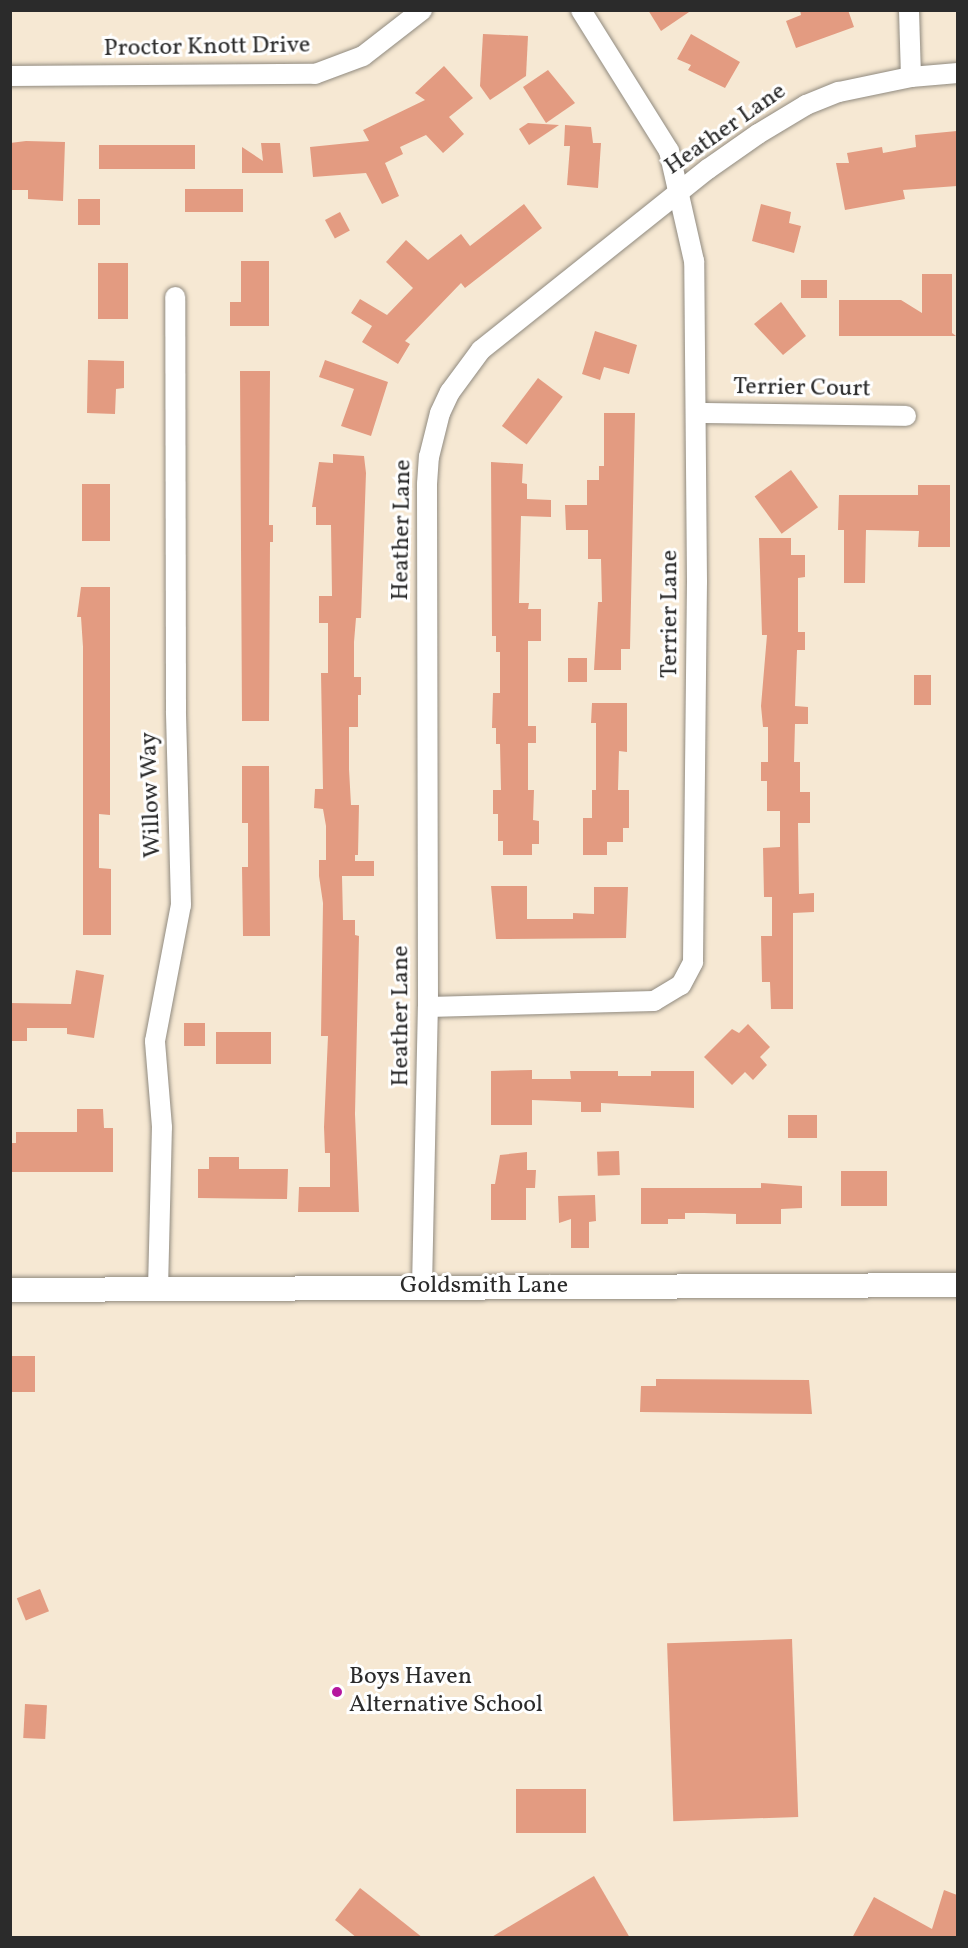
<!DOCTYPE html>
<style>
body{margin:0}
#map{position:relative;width:968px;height:1948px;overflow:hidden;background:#f6e8d3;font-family:Vollkorn,serif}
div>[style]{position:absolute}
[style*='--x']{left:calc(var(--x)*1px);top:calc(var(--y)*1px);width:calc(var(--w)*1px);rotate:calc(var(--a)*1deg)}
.building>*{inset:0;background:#e39b81;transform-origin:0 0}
.roads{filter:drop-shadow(0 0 2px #908a7f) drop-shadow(0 0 2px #908a7f)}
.minor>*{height:20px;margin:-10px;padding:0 10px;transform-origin:10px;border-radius:10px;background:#fff}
.tertiary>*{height:24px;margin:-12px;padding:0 12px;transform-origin:12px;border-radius:12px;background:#fff}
.dots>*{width:16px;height:16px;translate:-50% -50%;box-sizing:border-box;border:3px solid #fff;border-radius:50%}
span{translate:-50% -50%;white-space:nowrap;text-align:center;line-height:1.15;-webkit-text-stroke:6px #fff;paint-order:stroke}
.street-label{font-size:24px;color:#2b2b2b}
.poi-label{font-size:24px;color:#2b2b2b}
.left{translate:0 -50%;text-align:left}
.frame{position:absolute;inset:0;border:12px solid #2b2b2b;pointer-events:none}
</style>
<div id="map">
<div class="building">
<i style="clip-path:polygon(648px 10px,692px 10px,661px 31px)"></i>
<i style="clip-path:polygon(800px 10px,848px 10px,854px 27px,796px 48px,786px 21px,801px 15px)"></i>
<i style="clip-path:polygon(483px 34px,528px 36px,526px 76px,490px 100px,480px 86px)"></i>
<i style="clip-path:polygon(691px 34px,740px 62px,725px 88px,688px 70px,691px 65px,677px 59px)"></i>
<i style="clip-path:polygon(444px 66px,473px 98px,449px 117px,464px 134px,443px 153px,426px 135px,400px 147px,403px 154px,385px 163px,399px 196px,382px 204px,366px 173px,313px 177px,310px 147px,369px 141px,363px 130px,425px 100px,415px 93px)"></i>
<i style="clip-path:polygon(548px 70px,575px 103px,546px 123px,523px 87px)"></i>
<i style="clip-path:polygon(528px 123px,559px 125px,529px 145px,519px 129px)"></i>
<i style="clip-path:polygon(565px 125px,591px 127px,593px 143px,601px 143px,598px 188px,567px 185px,570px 146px,564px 146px)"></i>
<i style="clip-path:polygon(957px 131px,957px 186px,903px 190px,905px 199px,845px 210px,836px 163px,849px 163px,847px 153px,882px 147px,883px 153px,916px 147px,915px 135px)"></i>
<i style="clip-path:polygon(26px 141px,65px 142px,63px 201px,28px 199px,28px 190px,11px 190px,10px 143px)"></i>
<i style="clip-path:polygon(261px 143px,280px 143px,283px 173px,242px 173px,242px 147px,263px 161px)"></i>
<i style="left:99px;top:145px;width:96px;height:24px"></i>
<i style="left:185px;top:189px;width:58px;height:23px"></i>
<i style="left:100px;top:199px;width:26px;height:22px;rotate:90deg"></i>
<i style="clip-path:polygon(524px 204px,542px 228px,465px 288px,461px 283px,405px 341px,410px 344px,398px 364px,362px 342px,372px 326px,351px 313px,360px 299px,387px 315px,413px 288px,386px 262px,406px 240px,428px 260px,461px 234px,470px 246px)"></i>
<i style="clip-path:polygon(761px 204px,791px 212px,789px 223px,801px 226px,794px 253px,752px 241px)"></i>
<i style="left:340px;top:212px;width:21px;height:17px;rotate:62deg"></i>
<i style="clip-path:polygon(241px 261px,269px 261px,269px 326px,230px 326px,230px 302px,241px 302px)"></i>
<i style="left:98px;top:263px;width:30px;height:56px"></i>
<i style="clip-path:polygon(922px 274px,952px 274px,952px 333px,956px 336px,839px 336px,839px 300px,901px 300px,922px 313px)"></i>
<i style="left:801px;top:280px;width:26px;height:18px"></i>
<i style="clip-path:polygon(781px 302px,806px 336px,783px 355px,754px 324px)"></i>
<i style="clip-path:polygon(595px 331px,637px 345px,629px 374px,604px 367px,600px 380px,582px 374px)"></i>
<i style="clip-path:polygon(88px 360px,124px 361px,124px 388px,116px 389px,115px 414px,87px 413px)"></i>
<i style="clip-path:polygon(325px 360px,388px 382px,371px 436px,341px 426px,354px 389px,319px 377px)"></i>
<i style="clip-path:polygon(240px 371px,270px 371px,269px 525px,273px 525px,273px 542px,270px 542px,269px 721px,242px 721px)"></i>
<i style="left:538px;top:378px;width:31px;height:60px;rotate:37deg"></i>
<i style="clip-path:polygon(604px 413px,635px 413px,630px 649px,621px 649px,621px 670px,594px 670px,598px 602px,602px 602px,601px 559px,588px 559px,588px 530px,566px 530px,565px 505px,587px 505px,587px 480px,599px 480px,599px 466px,604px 466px)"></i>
<i style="clip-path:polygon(333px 454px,364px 456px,366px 473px,361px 618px,356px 618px,354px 642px,354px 677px,361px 677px,361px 695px,358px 695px,358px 727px,349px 727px,349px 769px,351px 805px,359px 805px,358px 855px,355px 855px,355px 861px,374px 861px,374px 876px,342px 876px,343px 920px,355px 920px,355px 935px,359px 936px,355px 1114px,359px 1212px,298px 1212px,299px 1187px,330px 1187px,330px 1153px,325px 1153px,324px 1127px,328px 1036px,321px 1036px,323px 903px,319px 876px,319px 860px,326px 860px,326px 826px,323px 809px,314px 808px,315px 789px,323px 789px,321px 673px,328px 673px,328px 623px,319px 623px,319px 596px,332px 596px,331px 525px,316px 525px,316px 507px,312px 507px,319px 462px,333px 463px)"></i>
<i style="clip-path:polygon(491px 462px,523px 464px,522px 483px,527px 484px,527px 499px,551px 500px,551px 517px,521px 516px,519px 603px,529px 603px,528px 609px,541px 609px,541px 641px,528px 641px,528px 726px,536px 726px,536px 743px,528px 743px,528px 790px,534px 790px,533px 820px,539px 821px,539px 844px,532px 844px,532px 855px,503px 855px,503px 841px,498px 841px,498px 814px,493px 814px,493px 790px,501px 790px,500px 744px,496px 744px,496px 728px,492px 728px,493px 693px,500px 693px,500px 652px,496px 652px,496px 636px,492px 636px)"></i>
<i style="left:791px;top:470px;width:46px;height:45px;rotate:54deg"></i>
<i style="left:82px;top:484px;width:28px;height:57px"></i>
<i style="clip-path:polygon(918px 485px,950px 485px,950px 547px,918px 547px,919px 531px,866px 530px,865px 583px,844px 583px,844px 530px,838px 530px,839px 495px,918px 495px)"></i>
<i style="clip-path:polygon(759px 538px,791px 538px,791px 555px,805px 555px,805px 577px,798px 578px,798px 632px,805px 632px,805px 650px,797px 650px,795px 706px,808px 707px,808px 724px,795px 724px,794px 762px,800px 762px,800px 792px,810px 792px,810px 823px,798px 823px,799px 894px,814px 893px,814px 912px,793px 913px,793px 1009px,771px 1009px,770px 982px,762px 982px,761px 936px,772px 936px,772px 897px,764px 897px,763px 848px,780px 847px,780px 811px,767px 811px,767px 781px,761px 781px,761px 762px,768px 762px,768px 727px,763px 727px,761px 706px,767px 635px,762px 635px)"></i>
<i style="clip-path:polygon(81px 587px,110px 587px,110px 815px,99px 814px,99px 868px,111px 869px,111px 935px,83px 935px,83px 647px,81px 617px,77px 617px)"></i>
<i style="left:568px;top:658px;width:19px;height:24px"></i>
<i style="left:914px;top:675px;width:17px;height:30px"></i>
<i style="clip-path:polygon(592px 703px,627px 703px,627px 752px,619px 751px,618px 790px,629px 790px,629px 828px,623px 828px,623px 842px,607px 842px,607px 855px,583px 855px,583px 818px,592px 818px,592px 790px,596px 790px,596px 723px,591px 723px)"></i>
<i style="clip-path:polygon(242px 766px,269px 766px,270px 936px,243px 936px,242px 867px,248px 867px,248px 823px,242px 823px)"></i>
<i style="clip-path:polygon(491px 886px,527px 886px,527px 919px,573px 919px,573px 913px,594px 914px,594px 887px,628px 887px,626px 938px,496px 939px)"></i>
<i style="clip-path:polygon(76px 970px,104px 975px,94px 1038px,67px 1034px,67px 1028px,27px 1028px,27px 1041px,10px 1041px,10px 1003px,71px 1004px)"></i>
<i style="left:184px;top:1023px;width:21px;height:23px"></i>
<i style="clip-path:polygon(748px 1024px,770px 1047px,760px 1057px,767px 1065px,753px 1080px,745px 1072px,732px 1085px,704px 1057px,732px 1029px,739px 1033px)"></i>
<i style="left:216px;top:1032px;width:55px;height:32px"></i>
<i style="clip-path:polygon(532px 1070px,532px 1079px,571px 1079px,570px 1071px,618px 1071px,618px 1076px,651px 1076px,651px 1071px,694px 1071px,694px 1108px,601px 1103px,601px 1112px,581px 1112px,581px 1102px,532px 1100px,532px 1125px,491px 1125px,491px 1071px)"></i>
<i style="clip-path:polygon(77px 1109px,103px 1109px,104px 1128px,113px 1128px,113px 1172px,10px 1172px,10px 1143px,16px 1143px,16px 1132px,77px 1132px)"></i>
<i style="left:788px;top:1115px;width:29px;height:23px"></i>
<i style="left:619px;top:1151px;width:24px;height:22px;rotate:88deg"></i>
<i style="clip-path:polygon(527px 1152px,527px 1170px,536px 1170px,535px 1188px,526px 1188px,526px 1220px,491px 1220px,491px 1184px,495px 1184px,500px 1155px)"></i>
<i style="clip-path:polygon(209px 1157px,239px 1157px,239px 1169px,288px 1169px,287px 1199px,198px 1198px,198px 1169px,209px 1169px)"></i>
<i style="left:841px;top:1171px;width:46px;height:35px"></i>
<i style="clip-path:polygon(761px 1183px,802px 1186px,802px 1208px,781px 1209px,781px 1224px,736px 1224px,736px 1214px,704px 1213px,685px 1213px,685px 1219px,668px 1219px,668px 1224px,641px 1224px,641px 1188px,761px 1188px)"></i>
<i style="clip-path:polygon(595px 1195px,596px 1221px,589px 1222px,589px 1248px,571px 1248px,571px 1219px,559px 1223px,558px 1196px)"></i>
<i style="left:10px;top:1356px;width:25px;height:36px"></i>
<i style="clip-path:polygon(656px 1379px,809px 1380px,812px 1414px,640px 1412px,641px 1386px,656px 1386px)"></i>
<i style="left:40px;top:1589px;width:24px;height:25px;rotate:68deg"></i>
<i style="left:792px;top:1639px;width:178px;height:125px;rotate:88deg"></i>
<i style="left:25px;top:1704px;width:22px;height:34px;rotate:3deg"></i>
<i style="left:586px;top:1789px;width:44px;height:70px;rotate:90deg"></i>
<i style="clip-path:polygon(594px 1876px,630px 1938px,490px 1938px)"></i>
<i style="clip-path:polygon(360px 1888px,369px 1895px,423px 1938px,357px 1938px,335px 1920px)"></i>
<i style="clip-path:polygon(944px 1890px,957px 1895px,957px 1938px,852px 1938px,874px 1897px,932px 1929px)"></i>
</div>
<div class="roads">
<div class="minor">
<i style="--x:909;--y:10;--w:67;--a:88.3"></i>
<i style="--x:10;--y:76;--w:305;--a:-0.4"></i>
<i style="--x:315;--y:74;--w:51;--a:-20.6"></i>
<i style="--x:363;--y:56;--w:75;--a:-37.9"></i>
<i style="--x:697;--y:413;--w:209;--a:0.8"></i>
<i style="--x:428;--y:1007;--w:226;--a:-1.5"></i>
<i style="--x:654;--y:1001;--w:31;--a:-31"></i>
<i style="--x:681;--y:985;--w:26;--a:-62"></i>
<i style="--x:693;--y:962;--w:381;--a:-89.4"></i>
<i style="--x:697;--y:581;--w:320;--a:-90.5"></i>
<i style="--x:694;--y:261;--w:113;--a:-102.8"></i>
<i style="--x:669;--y:151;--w:166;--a:-122"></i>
<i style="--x:422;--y:1288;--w:281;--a:-88.8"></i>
<i style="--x:428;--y:1007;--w:523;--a:-90.11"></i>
<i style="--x:427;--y:484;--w:27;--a:-86"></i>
<i style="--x:429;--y:457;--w:45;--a:-76"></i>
<i style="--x:440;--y:413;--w:23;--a:-65"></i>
<i style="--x:450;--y:392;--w:52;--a:-53.6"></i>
<i style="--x:481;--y:350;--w:290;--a:-38.6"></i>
<i style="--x:708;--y:169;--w:61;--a:-35"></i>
<i style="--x:758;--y:134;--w:56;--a:-31.1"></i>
<i style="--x:806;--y:105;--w:35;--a:-22"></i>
<i style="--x:839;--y:92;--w:74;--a:-11.8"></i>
<i style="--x:911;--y:77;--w:47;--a:-4.9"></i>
<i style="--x:158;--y:1289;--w:162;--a:-88.6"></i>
<i style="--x:162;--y:1127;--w:86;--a:-94.7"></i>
<i style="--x:155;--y:1041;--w:138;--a:-79.2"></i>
<i style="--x:181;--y:905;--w:194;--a:-91.5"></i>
<i style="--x:176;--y:711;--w:414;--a:-90.1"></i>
</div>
<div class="tertiary">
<i style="--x:10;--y:1290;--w:948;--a:-0.3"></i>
</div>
</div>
<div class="dots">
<i style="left:337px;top:1692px;background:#b5179e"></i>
</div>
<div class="street-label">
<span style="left:207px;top:48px;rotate:-1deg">Proctor Knott Drive</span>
<span style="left:726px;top:130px;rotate:-35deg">Heather Lane</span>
<span style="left:802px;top:389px;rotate:1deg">Terrier Court</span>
<span style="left:403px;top:530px;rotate:-89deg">Heather Lane</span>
<span style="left:671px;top:614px;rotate:-90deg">Terrier Lane</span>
<span style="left:152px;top:795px;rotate:-92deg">Willow Way</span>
<span style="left:402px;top:1016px;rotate:-90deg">Heather Lane</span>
<span style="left:484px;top:1287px">Goldsmith Lane</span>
</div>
<div class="poi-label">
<span class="left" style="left:349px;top:1692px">Boys Haven<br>Alternative School</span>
</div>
<div class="frame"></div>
</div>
